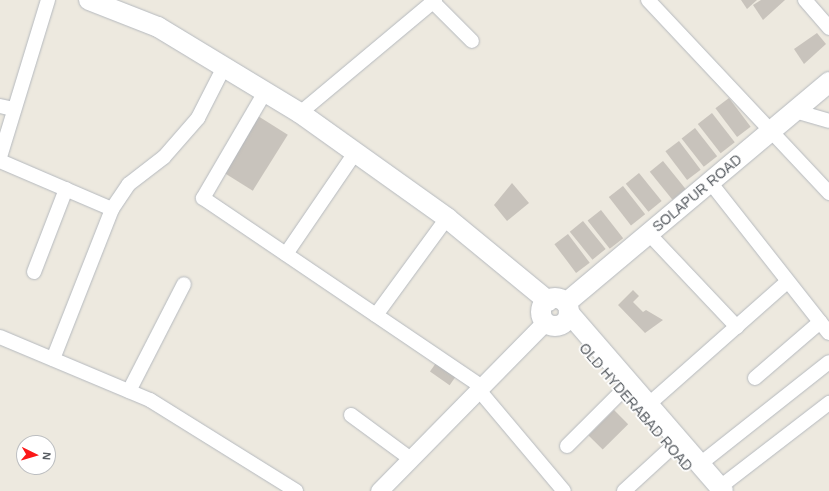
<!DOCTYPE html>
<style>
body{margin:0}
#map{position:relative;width:829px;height:491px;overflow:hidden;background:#ede9df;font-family:Helvetica,sans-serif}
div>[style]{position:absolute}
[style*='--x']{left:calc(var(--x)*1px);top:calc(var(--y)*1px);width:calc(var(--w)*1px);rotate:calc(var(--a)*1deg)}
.building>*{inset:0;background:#c8c3bc;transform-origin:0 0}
.roads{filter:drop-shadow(0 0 1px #b5b9be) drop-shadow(0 0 1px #b5b9be)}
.minor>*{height:14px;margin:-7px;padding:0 7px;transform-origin:7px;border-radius:7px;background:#fff}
.tertiary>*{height:17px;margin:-8.5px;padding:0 8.5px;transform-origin:8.5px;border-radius:8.5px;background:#fff}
.secondary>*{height:20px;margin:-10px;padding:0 10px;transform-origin:10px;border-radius:10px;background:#fff}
.secondary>.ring{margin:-10px;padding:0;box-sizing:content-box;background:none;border:20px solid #fff;border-radius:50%}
span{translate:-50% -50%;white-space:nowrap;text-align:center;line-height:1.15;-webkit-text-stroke:3.5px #fff;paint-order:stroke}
.street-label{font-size:14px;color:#585d62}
.north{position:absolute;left:16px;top:435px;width:40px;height:40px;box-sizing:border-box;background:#fff;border:1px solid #bcbec0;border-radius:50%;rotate:95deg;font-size:11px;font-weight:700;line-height:16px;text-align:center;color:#585d62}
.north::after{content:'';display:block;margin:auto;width:14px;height:18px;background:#fb1718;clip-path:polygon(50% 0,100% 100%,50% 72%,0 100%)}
</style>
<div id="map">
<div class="building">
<i style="clip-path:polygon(741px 0,757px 0,747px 9px)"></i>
<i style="clip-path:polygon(761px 0,785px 0,763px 20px,753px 5px)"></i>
<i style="clip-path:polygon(817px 33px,826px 44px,804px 64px,794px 49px)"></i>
<i style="left:729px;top:98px;width:36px;height:17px;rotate:53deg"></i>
<i style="left:253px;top:113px;width:41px;height:66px;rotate:32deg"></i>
<i style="left:712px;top:113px;width:37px;height:18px;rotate:52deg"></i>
<i style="left:695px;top:128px;width:36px;height:17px;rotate:52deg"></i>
<i style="left:679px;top:141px;width:36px;height:17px;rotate:53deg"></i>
<i style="left:663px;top:161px;width:36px;height:17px;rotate:51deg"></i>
<i style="left:639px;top:173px;width:36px;height:17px;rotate:51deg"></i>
<i style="clip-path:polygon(512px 183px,529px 203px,507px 221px,494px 205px)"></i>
<i style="left:623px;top:186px;width:36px;height:18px;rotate:52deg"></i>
<i style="left:601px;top:210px;width:36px;height:17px;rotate:52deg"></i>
<i style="left:583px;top:221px;width:36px;height:17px;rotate:51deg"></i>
<i style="left:568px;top:234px;width:36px;height:17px;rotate:53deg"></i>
<i style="clip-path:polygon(633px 290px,639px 296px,633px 302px,643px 312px,646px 310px,663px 320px,645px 333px,618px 305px)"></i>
<i style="left:438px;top:360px;width:24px;height:14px;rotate:35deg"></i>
<i style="left:614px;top:410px;width:20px;height:36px;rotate:45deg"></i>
</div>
<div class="roads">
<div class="minor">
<i style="--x:648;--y:0;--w:265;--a:46.8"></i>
<i style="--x:805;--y:0;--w:37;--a:49"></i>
<i style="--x:433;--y:2;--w:55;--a:45"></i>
<i style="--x:265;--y:92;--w:123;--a:120.3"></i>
<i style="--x:203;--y:198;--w:336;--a:34.1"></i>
<i style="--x:0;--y:106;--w:13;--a:13"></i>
<i style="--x:795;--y:111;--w:35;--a:16"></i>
<i style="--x:300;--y:113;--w:176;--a:-39.9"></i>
<i style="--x:0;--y:157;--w:164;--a:-73"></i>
<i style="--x:0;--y:161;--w:122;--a:23.2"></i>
<i style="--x:710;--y:182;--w:192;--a:51.8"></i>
<i style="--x:649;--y:234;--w:128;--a:46.6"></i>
<i style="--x:286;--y:254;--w:122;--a:-55.7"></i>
<i style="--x:34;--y:272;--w:89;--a:-68.9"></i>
<i style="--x:376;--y:315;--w:120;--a:-53.8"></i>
<i style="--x:0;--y:337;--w:163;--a:22.8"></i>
<i style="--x:150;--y:400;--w:172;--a:31.9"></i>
<i style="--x:53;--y:359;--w:161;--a:-68.5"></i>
<i style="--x:112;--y:209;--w:30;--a:-56"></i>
<i style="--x:129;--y:184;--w:44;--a:-37.6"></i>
<i style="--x:164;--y:157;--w:52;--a:-48.9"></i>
<i style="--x:198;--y:118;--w:57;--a:-63"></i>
<i style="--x:755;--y:378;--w:86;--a:-40.7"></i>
<i style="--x:478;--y:389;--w:133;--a:49.9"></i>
<i style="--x:129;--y:391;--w:120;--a:-62.8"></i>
<i style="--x:649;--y:404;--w:183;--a:-41.5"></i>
<i style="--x:351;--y:415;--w:74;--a:36.3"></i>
<i style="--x:567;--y:446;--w:78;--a:-45"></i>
<i style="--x:700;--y:464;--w:164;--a:-38.3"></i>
<i style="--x:720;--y:487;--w:138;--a:-37.6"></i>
<i style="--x:624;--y:491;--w:64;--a:-42.5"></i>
</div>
<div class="tertiary">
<i style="--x:379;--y:491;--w:237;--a:-45.5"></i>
</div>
<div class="secondary">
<i style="--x:89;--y:0;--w:74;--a:21.4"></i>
<i style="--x:158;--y:27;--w:166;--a:31.2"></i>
<i style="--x:300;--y:113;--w:181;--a:35.5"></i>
<i style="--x:447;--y:218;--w:131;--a:39.4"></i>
<i class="ring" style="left:541px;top:298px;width:8px;height:8px"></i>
<i style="--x:566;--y:303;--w:344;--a:-40"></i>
<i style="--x:569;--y:313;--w:235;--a:49.1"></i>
</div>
</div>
<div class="street-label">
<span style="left:697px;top:193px;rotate:-40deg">SOLAPUR ROAD</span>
<span style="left:636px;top:407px;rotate:49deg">OLD HYDERABAD ROAD</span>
</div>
<div class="north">N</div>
</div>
